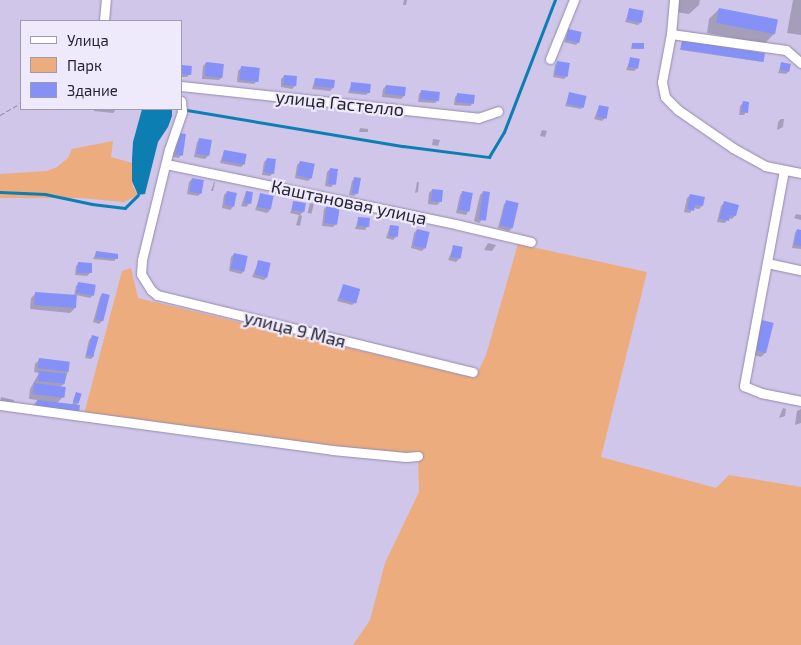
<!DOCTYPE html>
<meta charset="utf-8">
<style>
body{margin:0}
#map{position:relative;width:801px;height:645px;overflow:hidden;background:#cfc6ea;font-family:"Exo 2",sans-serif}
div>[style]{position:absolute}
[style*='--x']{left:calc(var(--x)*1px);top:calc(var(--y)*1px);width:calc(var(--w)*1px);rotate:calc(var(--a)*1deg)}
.green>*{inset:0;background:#ecac7e}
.water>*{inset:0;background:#0d7eb2}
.shadow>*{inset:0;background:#0003;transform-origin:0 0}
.stream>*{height:2.5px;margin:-1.25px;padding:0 1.25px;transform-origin:1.25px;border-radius:1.25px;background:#0d7eb2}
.building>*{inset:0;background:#8591f7;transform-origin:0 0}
.path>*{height:1px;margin-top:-0.5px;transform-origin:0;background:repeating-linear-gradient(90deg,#958eab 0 5px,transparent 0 7.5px)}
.roads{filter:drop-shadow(0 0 1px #938aac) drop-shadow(0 0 1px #938aac)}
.minor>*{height:9px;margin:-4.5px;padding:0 4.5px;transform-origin:4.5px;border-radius:4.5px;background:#fff}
span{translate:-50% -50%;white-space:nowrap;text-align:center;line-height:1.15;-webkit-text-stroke:4.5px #eeeafc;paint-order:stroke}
.street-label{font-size:18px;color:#272431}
.legend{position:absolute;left:20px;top:20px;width:162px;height:90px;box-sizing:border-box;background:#eeeafc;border:1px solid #9e9bab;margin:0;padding:6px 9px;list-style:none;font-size:15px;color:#272431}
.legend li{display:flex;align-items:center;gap:10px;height:25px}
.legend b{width:25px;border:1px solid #9e9bab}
</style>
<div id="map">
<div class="green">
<i style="clip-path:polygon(113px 141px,111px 157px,132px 163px,133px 187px,138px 195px,124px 202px,80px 198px,0 198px,0 174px,47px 171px,57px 167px,68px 158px,72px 149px)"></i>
<i style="clip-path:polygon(518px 244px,647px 272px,601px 457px,716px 488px,729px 475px,801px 487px,801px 645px,353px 645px,370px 620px,385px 563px,419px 492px,418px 456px,84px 414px,122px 271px,131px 268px,138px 298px,475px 378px,486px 355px)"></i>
</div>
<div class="water">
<i style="clip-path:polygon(142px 109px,172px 109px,172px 116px,168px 127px,158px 142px,145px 194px,138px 195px,132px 181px,132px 159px,133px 142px)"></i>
</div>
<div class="shadow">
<i style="clip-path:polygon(404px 0,407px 0,406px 5px,403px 5px)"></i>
<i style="clip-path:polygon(677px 0,700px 0,699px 5px,689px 14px,675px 12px)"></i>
<i style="clip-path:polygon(793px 0,801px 0,801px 35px,787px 33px)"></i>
<i style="clip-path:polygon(630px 9px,643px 12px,641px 22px,638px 25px,625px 22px)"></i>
<i style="clip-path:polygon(719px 9px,774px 34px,764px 44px,707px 33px,709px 19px)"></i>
<i style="clip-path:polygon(569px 31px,579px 42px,576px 45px,564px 42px)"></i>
<i style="clip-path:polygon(682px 42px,763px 62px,680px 50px)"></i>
<i style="clip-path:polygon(632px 44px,643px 49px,631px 49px)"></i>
<i style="clip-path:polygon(631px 58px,637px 68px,634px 71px,626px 70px)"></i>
<i style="clip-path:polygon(558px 62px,567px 76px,564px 79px,553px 77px,555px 65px)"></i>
<i style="clip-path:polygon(206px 63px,222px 77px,219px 80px,202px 79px,203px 66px)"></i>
<i style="clip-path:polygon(782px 64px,789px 71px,786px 74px,778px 73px)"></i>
<i style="clip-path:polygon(181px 66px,190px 74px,187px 77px,181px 77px)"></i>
<i style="clip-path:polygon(241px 68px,257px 81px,254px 84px,237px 82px,238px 71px)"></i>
<i style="clip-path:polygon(284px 76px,295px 86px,292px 89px,281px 87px,281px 79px)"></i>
<i style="clip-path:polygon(315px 79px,333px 88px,330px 91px,312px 89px)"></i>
<i style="clip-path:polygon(352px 83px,369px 92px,366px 95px,348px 93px)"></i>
<i style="clip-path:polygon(386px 86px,404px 88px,404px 96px,401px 99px,382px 97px,383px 89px)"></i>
<i style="clip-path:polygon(422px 91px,438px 100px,435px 103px,418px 102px,419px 94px)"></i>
<i style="clip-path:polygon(458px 94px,473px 103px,470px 106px,454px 105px,455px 97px)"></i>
<i style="clip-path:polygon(570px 94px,584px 106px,581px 109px,565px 106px)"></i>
<i style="clip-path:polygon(743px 103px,746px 112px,744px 115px,739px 115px,740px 106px)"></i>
<i style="clip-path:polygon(599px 106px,605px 118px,602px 121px,594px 119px)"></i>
<i style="clip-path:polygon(94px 109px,116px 109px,113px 113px,94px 111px)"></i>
<i style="clip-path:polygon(781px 119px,784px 119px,783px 127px,777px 130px,778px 122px)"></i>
<i style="clip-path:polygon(360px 128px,368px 129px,368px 132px,359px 132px)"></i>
<i style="clip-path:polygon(542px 130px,547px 131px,545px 137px,540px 136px)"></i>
<i style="clip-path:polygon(179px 134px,181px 155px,179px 158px,173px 157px,176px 137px)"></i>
<i style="clip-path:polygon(200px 139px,208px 156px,205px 159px,194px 157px,197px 142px)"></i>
<i style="clip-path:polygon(433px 139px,440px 140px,438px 146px,432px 145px)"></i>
<i style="clip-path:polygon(224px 151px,244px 164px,241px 167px,220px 163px)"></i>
<i style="clip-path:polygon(267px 159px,273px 173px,270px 176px,262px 175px,264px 162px)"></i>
<i style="clip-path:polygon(300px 162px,311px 178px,308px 181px,295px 178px,297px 165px)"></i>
<i style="clip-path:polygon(330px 169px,334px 184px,331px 187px,325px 186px,327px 172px)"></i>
<i style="clip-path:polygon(355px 178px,357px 193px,354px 196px,349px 195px,352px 181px)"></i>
<i style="clip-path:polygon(192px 179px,201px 193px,198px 196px,187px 194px,189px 182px)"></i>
<i style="clip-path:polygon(214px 182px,215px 182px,213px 191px,211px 191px)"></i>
<i style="clip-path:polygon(417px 182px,419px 182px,418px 192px,415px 193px)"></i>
<i style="clip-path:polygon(432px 190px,440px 202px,437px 205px,428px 204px,429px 193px)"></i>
<i style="clip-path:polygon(227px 192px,236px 194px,233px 207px,230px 210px,222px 208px,224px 195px)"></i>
<i style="clip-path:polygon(246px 192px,249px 204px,246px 207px,241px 206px)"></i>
<i style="clip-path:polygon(463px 192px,468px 212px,466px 215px,456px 213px,460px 195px)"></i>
<i style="clip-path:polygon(483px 192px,482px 220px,479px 223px,474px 221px,480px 195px)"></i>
<i style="clip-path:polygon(261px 194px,270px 210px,267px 213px,255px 210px)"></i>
<i style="clip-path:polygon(690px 195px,702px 206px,699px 209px,693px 208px,690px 213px,684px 212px,687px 198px)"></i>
<i style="clip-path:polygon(507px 202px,512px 228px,509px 231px,498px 228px,504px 204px)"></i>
<i style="clip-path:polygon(294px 203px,303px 212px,300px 215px,302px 216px,300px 226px,296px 225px,299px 215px,290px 213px)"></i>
<i style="left:310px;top:203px;width:4px;height:10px;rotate:14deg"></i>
<i style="clip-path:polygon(724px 203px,735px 216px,732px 219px,728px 218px,725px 223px,717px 222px,721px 206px)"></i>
<i style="clip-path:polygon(327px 206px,336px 224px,333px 227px,322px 226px,324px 209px)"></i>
<i style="clip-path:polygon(796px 214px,801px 215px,801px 220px,794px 218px)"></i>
<i style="clip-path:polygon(359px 218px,367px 227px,365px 230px,355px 229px)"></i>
<i style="clip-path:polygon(390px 226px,396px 237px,393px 240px,386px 238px)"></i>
<i style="clip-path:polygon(417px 230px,425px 248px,422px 251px,411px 248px,414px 233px)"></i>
<i style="clip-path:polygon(797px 230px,801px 231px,801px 249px,792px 248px,795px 233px)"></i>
<i style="clip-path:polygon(488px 243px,496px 245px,492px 251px,484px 250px)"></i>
<i style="clip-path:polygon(454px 246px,459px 259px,456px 262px,448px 260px)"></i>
<i style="clip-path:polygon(96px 253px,117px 258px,114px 261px,93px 259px)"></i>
<i style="clip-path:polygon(234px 254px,244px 271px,241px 274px,229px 271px,231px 257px)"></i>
<i style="clip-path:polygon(259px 261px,267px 277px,264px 280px,252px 277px)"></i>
<i style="clip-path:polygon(79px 263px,90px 273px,87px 276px,75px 275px,76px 266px)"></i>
<i style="clip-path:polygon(79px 283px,93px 295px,90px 298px,76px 295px,75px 308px,70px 313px,30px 309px,31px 298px,36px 293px,74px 296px,76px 286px)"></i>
<i style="clip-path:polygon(343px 286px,355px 303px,352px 305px,337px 301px)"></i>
<i style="clip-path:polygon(102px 294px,102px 321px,99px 324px,93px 322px,100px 297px)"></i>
<i style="clip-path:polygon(762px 321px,766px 352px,761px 357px,751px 354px,758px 326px)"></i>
<i style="clip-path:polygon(92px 337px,94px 356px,91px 359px,85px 358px,89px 340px)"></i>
<i style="clip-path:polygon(40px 359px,68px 371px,64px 384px,60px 387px,63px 397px,57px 403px,72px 405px,76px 394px,78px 403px,76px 406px,32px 406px,38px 400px,29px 399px,30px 389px,39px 373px,34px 372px,35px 364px)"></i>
<i style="clip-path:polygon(1px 397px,14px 400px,13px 405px,0 406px)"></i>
<i style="clip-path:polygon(783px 408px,786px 409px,785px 416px,779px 418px)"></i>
<i style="clip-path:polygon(801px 409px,801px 423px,795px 425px,797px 411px)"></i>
</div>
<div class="stream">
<i style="--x:187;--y:110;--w:219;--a:9.5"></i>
<i style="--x:403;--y:146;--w:87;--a:7.3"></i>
<i style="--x:489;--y:157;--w:29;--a:-59"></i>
<i style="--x:504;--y:132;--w:142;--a:-68.9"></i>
<i style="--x:0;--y:192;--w:45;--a:2.5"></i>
<i style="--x:45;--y:194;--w:48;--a:12"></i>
<i style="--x:92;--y:204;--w:33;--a:7"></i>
<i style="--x:125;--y:208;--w:18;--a:-45"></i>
</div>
<div class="building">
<i style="left:629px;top:8px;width:15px;height:12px;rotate:11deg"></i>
<i style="left:719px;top:8px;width:60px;height:15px;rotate:11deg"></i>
<i style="left:568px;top:29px;width:14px;height:11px;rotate:12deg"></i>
<i style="left:682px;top:40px;width:84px;height:9px;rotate:9deg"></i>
<i style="clip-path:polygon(632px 43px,644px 43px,644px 49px,632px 48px)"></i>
<i style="left:630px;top:57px;width:10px;height:10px;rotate:11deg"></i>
<i style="left:557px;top:61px;width:13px;height:14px;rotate:9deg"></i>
<i style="left:206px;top:62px;width:18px;height:14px;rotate:6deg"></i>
<i style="left:781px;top:62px;width:10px;height:8px;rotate:11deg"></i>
<i style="left:181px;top:65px;width:11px;height:9px;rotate:5deg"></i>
<i style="left:241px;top:66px;width:19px;height:14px;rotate:6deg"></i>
<i style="left:284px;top:75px;width:13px;height:10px;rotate:4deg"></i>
<i style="left:315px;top:78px;width:20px;height:8px;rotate:6deg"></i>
<i style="left:351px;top:82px;width:20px;height:9px;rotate:6deg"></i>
<i style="left:386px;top:85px;width:20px;height:9px;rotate:6deg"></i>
<i style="left:421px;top:90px;width:19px;height:9px;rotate:6deg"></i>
<i style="left:569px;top:92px;width:18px;height:12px;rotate:13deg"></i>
<i style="left:457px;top:93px;width:18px;height:9px;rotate:6deg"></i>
<i style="clip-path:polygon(743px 101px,749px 102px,748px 113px,741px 112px)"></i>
<i style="left:599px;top:105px;width:10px;height:12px;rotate:11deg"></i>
<i style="left:179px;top:133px;width:7px;height:22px;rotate:8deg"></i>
<i style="left:199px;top:138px;width:13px;height:16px;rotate:9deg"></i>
<i style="left:224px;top:150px;width:23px;height:11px;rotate:10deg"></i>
<i style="clip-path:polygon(267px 158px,276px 159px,274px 174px,264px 172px)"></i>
<i style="left:300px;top:161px;width:15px;height:15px;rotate:11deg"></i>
<i style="left:330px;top:168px;width:8px;height:16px;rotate:7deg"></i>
<i style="clip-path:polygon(354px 177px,361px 178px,358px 194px,352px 193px)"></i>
<i style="left:192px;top:178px;width:12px;height:14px;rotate:9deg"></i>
<i style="left:432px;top:189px;width:11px;height:12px;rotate:5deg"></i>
<i style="left:227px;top:191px;width:10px;height:14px;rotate:11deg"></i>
<i style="left:246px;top:191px;width:7px;height:12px;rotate:8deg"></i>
<i style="left:462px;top:191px;width:11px;height:19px;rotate:10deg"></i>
<i style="left:483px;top:191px;width:7px;height:29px;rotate:8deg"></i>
<i style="left:260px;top:193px;width:14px;height:14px;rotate:12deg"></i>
<i style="clip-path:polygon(690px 194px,705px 197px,703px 206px,695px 205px,694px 211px,687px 209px)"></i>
<i style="left:506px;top:200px;width:13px;height:26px;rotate:13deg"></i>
<i style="left:293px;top:201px;width:13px;height:9px;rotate:9deg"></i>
<i style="clip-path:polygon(724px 201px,739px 205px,736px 216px,730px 215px,729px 221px,719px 219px)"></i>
<i style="left:327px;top:205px;width:13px;height:18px;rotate:9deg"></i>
<i style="left:358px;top:217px;width:12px;height:9px;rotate:5deg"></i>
<i style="left:390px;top:225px;width:9px;height:11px;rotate:6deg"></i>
<i style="left:417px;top:229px;width:13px;height:17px;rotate:13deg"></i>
<i style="clip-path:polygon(797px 229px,801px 230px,801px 246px,794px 245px)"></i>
<i style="left:453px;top:245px;width:10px;height:12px;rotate:11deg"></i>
<i style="clip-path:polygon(96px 251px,118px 254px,118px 259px,95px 257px)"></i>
<i style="left:234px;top:253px;width:14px;height:16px;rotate:12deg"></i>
<i style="left:258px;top:260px;width:13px;height:15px;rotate:13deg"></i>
<i style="clip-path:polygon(78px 262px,92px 263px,92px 273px,77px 273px)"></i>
<i style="left:78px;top:282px;width:18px;height:11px;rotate:9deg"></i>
<i style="left:343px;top:284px;width:18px;height:15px;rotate:16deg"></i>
<i style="left:35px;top:292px;width:42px;height:13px;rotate:4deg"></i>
<i style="left:102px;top:293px;width:8px;height:27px;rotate:14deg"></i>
<i style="left:762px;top:320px;width:12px;height:31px;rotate:14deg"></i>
<i style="left:92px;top:335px;width:7px;height:21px;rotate:16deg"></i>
<i style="left:39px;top:358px;width:31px;height:10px;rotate:7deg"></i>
<i style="left:39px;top:371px;width:27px;height:10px;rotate:6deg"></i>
<i style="left:34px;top:383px;width:32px;height:11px;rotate:7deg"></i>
<i style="left:76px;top:392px;width:6px;height:10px;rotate:18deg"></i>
<i style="clip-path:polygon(37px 400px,80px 405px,79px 412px,36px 406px)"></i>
</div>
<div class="path">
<i style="--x:0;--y:115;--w:24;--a:-30"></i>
</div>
<div class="roads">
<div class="minor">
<i style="--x:674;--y:0;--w:34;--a:95"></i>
<i style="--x:671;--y:34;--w:49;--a:100.6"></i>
<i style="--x:662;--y:82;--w:15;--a:79"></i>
<i style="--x:665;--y:97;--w:18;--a:45"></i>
<i style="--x:678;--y:110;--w:67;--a:34.6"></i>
<i style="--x:733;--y:148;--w:37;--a:29"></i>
<i style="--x:765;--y:166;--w:37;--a:11"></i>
<i style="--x:104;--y:21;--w:21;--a:-85"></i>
<i style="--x:671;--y:34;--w:116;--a:7.9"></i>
<i style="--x:786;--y:50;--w:20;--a:41"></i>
<i style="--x:550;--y:59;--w:64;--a:-67.9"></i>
<i style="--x:181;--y:86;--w:299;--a:6.1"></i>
<i style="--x:478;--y:118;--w:21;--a:-19"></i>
<i style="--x:181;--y:101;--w:11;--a:85"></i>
<i style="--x:182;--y:112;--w:39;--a:109"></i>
<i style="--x:169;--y:149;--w:114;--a:103.7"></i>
<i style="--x:142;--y:260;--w:14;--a:94"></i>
<i style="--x:141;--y:274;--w:19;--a:58"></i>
<i style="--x:151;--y:290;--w:8;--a:40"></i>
<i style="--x:157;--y:295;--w:325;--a:13.7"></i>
<i style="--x:166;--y:164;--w:295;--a:11.7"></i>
<i style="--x:455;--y:224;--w:78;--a:13.3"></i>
<i style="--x:784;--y:170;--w:220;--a:100.5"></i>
<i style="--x:744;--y:386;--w:18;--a:22"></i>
<i style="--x:761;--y:393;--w:41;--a:11.3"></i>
<i style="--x:767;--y:263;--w:35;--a:12"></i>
<i style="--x:0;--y:405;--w:335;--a:7.7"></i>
<i style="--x:332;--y:450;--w:74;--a:5.4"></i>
<i style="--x:406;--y:457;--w:12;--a:-5"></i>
</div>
</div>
<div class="street-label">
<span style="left:340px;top:103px;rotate:6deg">улица Гастелло</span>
<span style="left:349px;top:202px;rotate:12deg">Каштановая улица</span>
<span style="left:295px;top:329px;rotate:14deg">улица 9 Мая</span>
</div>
<ul class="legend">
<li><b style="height:6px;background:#fff"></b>Улица</li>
<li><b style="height:14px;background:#ecac7e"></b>Парк</li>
<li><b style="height:14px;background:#8591f7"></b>Здание</li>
</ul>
</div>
